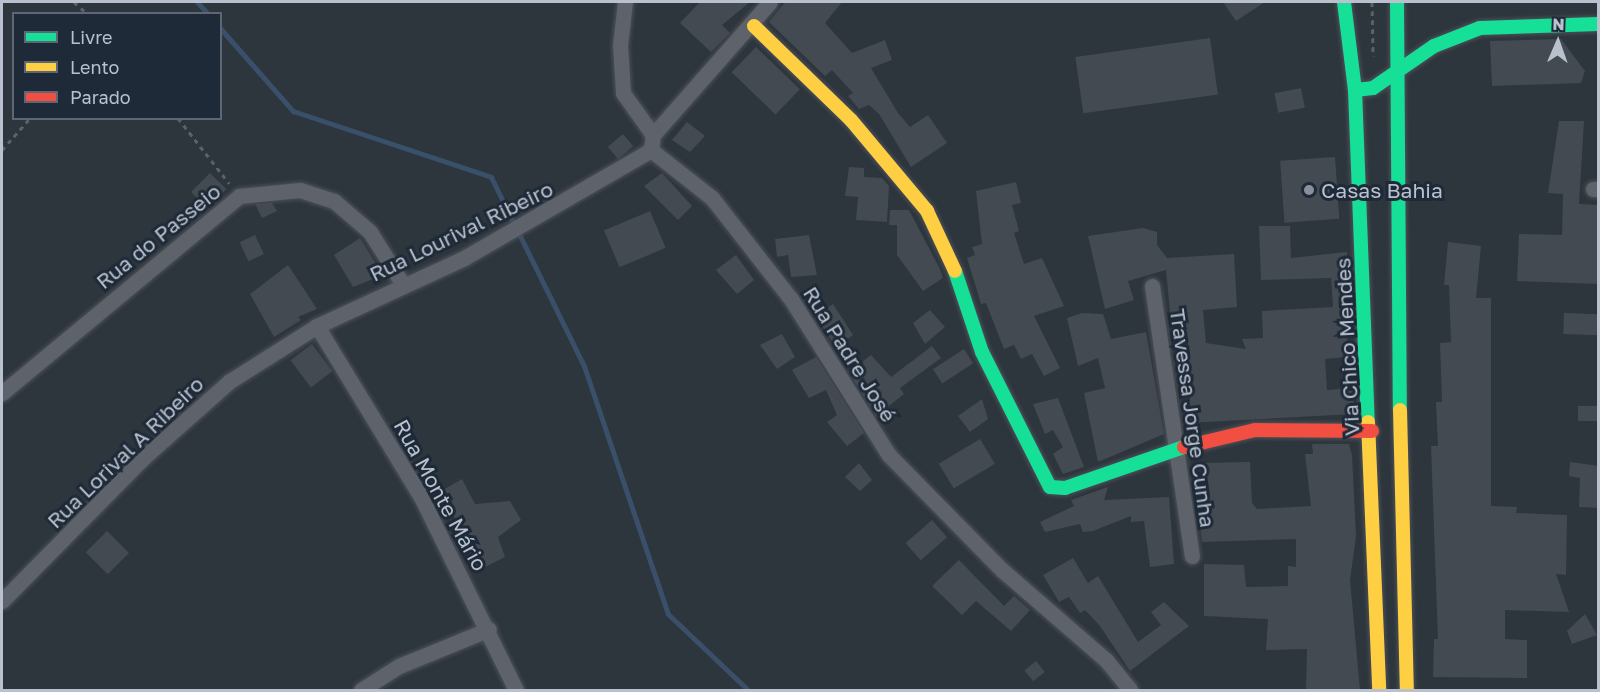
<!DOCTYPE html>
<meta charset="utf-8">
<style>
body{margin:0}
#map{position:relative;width:1600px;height:692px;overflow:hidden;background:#2d353d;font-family:"Golos Text",sans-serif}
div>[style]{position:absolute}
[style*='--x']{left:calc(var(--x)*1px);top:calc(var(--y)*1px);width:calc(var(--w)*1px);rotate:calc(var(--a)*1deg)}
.stream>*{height:5px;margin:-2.5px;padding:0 2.5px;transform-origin:2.5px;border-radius:2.5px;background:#3a4f69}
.building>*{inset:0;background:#444a51;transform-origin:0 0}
.path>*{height:3px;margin-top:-1.5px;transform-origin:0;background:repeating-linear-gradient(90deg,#5b6267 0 4.5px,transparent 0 9px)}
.roads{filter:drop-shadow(0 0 2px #4c5157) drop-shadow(0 0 2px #4c5157)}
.street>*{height:15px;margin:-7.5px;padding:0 7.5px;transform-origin:7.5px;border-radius:7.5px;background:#5e636b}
.fast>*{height:14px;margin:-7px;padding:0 7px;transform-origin:7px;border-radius:7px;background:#16e098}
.slow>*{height:14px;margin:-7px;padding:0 7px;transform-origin:7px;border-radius:7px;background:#ffcf43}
.jam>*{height:14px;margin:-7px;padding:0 7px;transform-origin:7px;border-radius:7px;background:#f24e42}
.dots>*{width:16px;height:16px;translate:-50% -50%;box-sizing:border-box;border:3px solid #1f2a39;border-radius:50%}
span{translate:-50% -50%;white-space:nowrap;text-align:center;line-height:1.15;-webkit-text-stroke:6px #1f2a39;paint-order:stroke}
.poi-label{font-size:21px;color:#b8c1cd}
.left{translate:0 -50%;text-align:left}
.street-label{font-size:21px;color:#b8c1cd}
.frame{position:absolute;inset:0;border:3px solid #b8c1cd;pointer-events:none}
.legend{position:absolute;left:12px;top:12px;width:210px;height:108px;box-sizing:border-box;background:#1f2a39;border:2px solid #5c6674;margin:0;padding:8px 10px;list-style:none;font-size:18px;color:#b8c1cd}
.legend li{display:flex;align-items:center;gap:12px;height:30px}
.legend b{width:30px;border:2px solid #5c6674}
.north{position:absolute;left:1528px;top:12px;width:60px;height:60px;-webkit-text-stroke:4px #1f2a39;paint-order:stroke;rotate:2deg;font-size:16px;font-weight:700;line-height:24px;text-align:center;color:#b8c1cd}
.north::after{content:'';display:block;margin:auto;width:21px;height:27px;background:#b8c1cd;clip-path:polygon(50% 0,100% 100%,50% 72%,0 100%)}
</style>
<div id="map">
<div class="stream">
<i style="--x:197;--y:2;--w:16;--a:47"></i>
<i style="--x:220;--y:28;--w:111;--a:48.7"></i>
<i style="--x:293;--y:111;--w:209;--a:18.4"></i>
<i style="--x:491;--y:177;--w:211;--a:63.8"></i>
<i style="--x:584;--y:366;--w:262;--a:71.3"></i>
<i style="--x:668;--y:614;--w:110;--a:43.5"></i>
</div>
<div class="building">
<i style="clip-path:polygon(700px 2px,750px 2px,722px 25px,730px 33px,711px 52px,680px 23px)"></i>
<i style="clip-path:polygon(785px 2px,842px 2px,825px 23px,852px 53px,885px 40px,892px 60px,871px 68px,898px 113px,910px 127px,928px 115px,947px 143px,911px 167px,879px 114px,869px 105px,859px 109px,848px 96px,853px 93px,832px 70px,825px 76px,769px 22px)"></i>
<i style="clip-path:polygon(1223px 2px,1265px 2px,1236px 21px)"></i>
<i style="left:1210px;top:38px;width:57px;height:136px;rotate:82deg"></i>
<i style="clip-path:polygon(1561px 39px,1585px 71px,1581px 83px,1492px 86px,1490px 41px)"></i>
<i style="left:756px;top:47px;width:61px;height:35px;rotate:44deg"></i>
<i style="left:1301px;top:88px;width:20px;height:27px;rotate:79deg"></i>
<i style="clip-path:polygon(1559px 121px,1584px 121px,1579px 204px,1599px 205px,1599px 284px,1517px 281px,1519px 234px,1562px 235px,1563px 194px,1548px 193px)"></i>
<i style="clip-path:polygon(687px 122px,705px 136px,690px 152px,672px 140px)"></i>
<i style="left:623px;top:134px;width:16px;height:20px;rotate:50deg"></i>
<i style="left:1335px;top:157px;width:62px;height:55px;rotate:86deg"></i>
<i style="clip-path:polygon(849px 167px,864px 168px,864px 177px,882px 178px,889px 186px,887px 222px,856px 220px,858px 197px,845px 196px)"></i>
<i style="left:210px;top:173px;width:23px;height:27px;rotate:45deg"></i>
<i style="clip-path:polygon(662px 173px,692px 206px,678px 220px,644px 186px)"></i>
<i style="clip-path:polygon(1016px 182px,1021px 203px,1012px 205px,1019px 231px,1014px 233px,1024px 264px,1042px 258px,1064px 306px,1034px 316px,1060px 368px,1044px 376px,1032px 354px,1021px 359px,1014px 345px,1004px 349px,986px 303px,981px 304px,967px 258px,975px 255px,972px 247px,982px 244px,976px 191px)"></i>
<i style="clip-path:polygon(272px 203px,277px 211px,262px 218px,255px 204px)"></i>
<i style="clip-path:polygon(890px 210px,909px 210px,940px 269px,943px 278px,923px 291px,897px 255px,897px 225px,889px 225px)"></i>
<i style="left:650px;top:211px;width:40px;height:50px;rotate:67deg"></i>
<i style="clip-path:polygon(1259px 226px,1290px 226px,1291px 258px,1347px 252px,1347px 357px,1325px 359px,1327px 390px,1353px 388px,1354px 414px,1186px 423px,1194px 374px,1187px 374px,1188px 343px,1173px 344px,1166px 270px,1128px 281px,1134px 300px,1105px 309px,1088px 236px,1143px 228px,1157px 232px,1157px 245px,1167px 258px,1234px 254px,1237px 307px,1203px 310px,1206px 343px,1246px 349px,1242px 339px,1263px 338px,1262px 311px,1333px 307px,1331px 278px,1261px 280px)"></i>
<i style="left:255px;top:235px;width:21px;height:17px;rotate:65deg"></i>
<i style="clip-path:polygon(809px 235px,817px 275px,791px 277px,788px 255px,777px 257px,775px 239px)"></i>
<i style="clip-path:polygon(360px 238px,383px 275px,353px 287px,334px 255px)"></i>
<i style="clip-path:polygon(1448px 242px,1481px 246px,1476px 298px,1491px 298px,1491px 506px,1517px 507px,1516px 513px,1567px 515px,1566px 575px,1556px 574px,1569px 612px,1505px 610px,1505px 639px,1527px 640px,1527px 678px,1433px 677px,1434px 639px,1438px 639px,1431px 446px,1438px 446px,1436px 402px,1442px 402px,1440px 343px,1451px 342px,1449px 285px,1444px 285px)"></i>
<i style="clip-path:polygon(736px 255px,754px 280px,737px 294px,716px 270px)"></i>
<i style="clip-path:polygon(288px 265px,317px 309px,298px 317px,301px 320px,274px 337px,250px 294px)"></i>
<i style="left:833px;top:304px;width:37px;height:21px;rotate:57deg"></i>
<i style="clip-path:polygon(930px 310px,945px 327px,925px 344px,913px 323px)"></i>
<i style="clip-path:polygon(1082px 313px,1103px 314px,1111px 339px,1146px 332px,1164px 434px,1098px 462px,1084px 393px,1105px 388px,1098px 358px,1078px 366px,1067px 318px)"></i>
<i style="left:1564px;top:313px;width:35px;height:21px;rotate:2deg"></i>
<i style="clip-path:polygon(782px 334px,795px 357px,777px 369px,760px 345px)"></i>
<i style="left:312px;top:344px;width:34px;height:27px;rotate:53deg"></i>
<i style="clip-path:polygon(932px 346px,941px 358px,900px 388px,904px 394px,876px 416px,849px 372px,871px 355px,891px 377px)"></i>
<i style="left:964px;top:349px;width:17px;height:37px;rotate:57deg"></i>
<i style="clip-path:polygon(816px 357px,864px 433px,847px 446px,827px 422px,837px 415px,826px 390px,809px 398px,792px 370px)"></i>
<i style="clip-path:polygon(1058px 398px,1084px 467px,1063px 474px,1053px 454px,1063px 447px,1053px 430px,1045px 434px,1033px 404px)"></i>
<i style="clip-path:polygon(982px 399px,988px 419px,970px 432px,958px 416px)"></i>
<i style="left:1578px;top:406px;width:21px;height:15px"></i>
<i style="left:980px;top:439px;width:29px;height:48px;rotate:59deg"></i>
<i style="clip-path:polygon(1312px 444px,1349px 444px,1352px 455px,1356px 536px,1350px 580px,1360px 690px,1306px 690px,1307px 649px,1266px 650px,1268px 619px,1204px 616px,1204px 564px,1244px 565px,1246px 587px,1288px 586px,1288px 566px,1296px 567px,1296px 539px,1202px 542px,1198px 509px,1204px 508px,1203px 463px,1250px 462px,1252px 503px,1257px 509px,1311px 506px,1305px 454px,1313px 454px)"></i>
<i style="clip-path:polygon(1570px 462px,1599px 466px,1599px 508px,1579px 507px,1580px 478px,1569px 476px)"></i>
<i style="clip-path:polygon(859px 463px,872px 480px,860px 491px,845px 477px)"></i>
<i style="clip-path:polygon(462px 479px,475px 504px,510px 501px,521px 520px,498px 537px,505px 557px,477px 571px,443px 490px)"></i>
<i style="clip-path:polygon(1108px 487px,1104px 500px,1169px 497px,1174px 564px,1150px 567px,1144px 521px,1131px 522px,1131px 516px,1093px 531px,1083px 532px,1080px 524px,1045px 532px,1040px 522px,1074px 506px,1071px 500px)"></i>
<i style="left:932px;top:520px;width:23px;height:35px;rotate:49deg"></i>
<i style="left:107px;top:531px;width:31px;height:30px;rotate:45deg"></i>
<i style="clip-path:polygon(1073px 558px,1088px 583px,1098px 576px,1138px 642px,1161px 625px,1151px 612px,1164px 602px,1189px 626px,1130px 671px,1100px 626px,1085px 610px,1080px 613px,1069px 597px,1059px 602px,1043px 575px)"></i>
<i style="clip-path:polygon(959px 560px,1004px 606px,1014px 596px,1030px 610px,1011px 631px,976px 601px,962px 615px,932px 586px)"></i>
<i style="clip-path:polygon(1585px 614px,1597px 635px,1572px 644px,1567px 631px)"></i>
<i style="left:1036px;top:661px;width:14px;height:15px;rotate:51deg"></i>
</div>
<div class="path">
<i style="--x:74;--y:2;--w:18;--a:41"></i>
<i style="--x:1372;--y:2;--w:54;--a:88.9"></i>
<i style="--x:178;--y:118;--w:83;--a:51.9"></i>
<i style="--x:2;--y:150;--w:43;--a:-48.8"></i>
</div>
<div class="roads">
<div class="street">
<i style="--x:625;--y:2;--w:43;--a:96.6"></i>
<i style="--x:620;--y:45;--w:48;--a:86.4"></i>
<i style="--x:623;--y:93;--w:52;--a:54.5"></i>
<i style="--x:653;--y:135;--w:15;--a:98"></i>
<i style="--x:651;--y:150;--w:78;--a:38.2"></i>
<i style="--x:712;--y:198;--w:128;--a:52"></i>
<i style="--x:791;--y:299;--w:184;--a:57.9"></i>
<i style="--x:889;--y:455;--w:161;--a:45.5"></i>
<i style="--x:1002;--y:570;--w:138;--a:40.9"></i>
<i style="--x:1106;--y:660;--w:38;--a:51"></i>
<i style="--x:653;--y:135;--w:177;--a:-48.7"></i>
<i style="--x:1593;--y:189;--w:5;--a:0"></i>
<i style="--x:1152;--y:286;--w:273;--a:81.6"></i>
<i style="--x:317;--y:326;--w:202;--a:58.7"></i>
<i style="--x:422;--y:499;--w:213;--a:63.8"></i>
<i style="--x:2;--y:393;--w:308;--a:-39.7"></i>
<i style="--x:239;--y:196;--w:61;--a:-5.6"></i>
<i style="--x:300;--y:190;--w:36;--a:18"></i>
<i style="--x:334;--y:201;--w:48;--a:40.7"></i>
<i style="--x:370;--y:232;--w:60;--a:57.9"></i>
<i style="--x:2;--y:601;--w:199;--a:-45.4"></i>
<i style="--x:142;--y:459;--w:118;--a:-41.6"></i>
<i style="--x:230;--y:381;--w:103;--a:-32.3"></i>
<i style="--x:317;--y:326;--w:162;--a:-24.8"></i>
<i style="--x:464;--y:258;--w:216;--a:-30"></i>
<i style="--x:361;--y:690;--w:45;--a:-32.3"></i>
<i style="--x:399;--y:666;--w:97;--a:-22.3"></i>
</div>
<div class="fast">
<i style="--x:1344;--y:2;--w:89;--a:82.9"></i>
<i style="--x:1355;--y:90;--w:332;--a:87.8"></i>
<i style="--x:1397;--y:2;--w:408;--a:89.6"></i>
<i style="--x:1355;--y:90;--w:18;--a:-6"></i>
<i style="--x:1373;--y:88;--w:74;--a:-34.5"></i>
<i style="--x:1434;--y:46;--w:49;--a:-21.4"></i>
<i style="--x:1480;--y:28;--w:118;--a:-1.9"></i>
<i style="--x:955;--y:271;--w:85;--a:71.6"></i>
<i style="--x:982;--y:352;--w:151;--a:63.3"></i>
<i style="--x:1050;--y:487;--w:15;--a:4"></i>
<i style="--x:1065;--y:488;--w:126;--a:-19"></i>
</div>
<div class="slow">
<i style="--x:754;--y:26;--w:135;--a:44.1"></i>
<i style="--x:851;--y:120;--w:119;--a:50.1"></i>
<i style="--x:927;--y:211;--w:66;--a:65"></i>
<i style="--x:1400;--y:410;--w:280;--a:88.6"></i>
<i style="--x:1368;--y:422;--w:268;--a:87.6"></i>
</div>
<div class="jam">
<i style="--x:1184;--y:447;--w:73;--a:-13.5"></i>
<i style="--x:1255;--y:430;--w:117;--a:0.5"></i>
</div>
</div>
<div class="dots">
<i style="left:1309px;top:190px;background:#87909b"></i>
</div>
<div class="poi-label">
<span class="left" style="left:1321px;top:190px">Casas Bahia</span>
</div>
<div class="street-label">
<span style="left:461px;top:231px;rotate:-26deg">Rua Lourival Ribeiro</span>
<span style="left:158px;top:236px;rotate:-39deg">Rua do Passeio</span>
<span style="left:1347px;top:347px;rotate:-93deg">Via Chico Mendes</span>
<span style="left:850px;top:354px;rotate:58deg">Rua Padre José</span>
<span style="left:1193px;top:418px;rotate:82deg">Travessa Jorge Cunha</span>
<span style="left:125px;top:452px;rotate:-44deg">Rua Lorival A Ribeiro</span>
<span style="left:441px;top:495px;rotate:61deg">Rua Monte Mário</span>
</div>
<div class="frame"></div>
<ul class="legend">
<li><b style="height:8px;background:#16e098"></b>Livre</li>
<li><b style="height:8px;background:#ffcf43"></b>Lento</li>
<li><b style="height:8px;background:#f24e42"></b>Parado</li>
</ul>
<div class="north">N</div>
</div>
